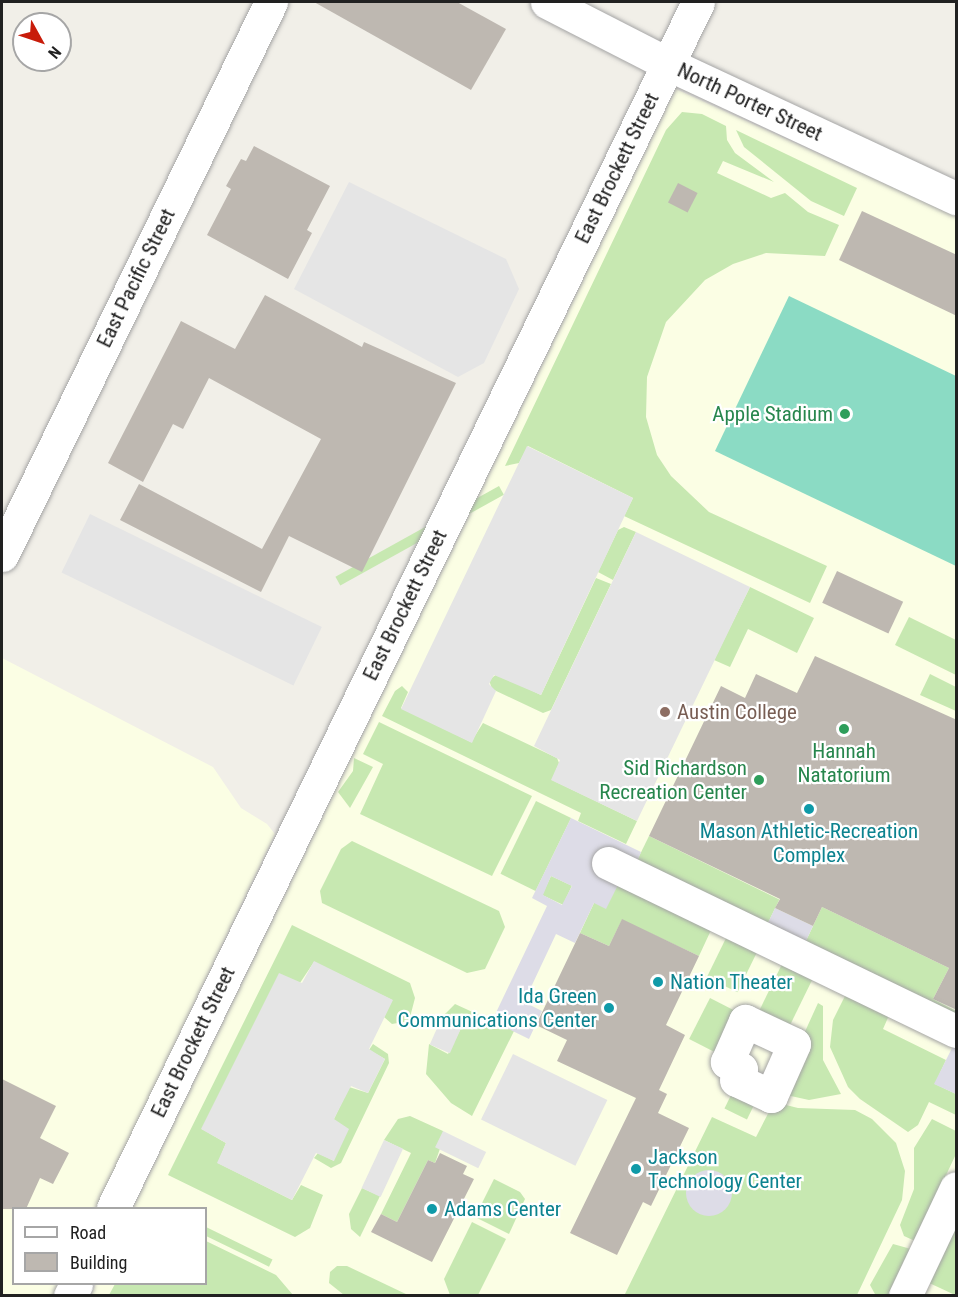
<!DOCTYPE html>
<style>
body{margin:0}
#map{position:relative;width:958px;height:1297px;overflow:hidden;background:#f1efe8;font-family:"Roboto Condensed",sans-serif}
div>[style]{position:absolute}
[style*='--x']{left:calc(var(--x)*1px);top:calc(var(--y)*1px);width:calc(var(--w)*1px);rotate:calc(var(--a)*1deg)}
.education>*{inset:0;background:#fbfee4}
.grass>*{inset:0;background:#c7e8b1;transform-origin:0 0}
.pitch>*{inset:0;background:#8bdbc4}
.parking>*{inset:0;background:#e5e5e5;transform-origin:0 0}
.plaza>*{inset:0;background:#dddce7}
.round{border-radius:50%}
.building>*{inset:0;background:#beb8b1;transform-origin:0 0}
.roads{filter:drop-shadow(0 0 2px #a5a5a5) drop-shadow(0 0 2px #a5a5a5)}
.minor>*{height:33px;margin:-16.5px;padding:0 16.5px;transform-origin:16.5px;border-radius:16.5px;background:#fff}
.dots>*{width:16px;height:16px;translate:-50% -50%;box-sizing:border-box;border:3px solid #fff;border-radius:50%}
span{translate:-50% -50%;white-space:nowrap;text-align:center;line-height:1.15;-webkit-text-stroke:4.5px #fff;paint-order:stroke}
.street-label{font-size:21px;color:#212121}
.leisure-label{font-size:21px;color:#27864d}
.right{translate:-100% -50%;text-align:right}
.education-label{font-size:21px;color:#785e54}
.left{translate:0 -50%;text-align:left}
.culture-label{font-size:21px;color:#0d838f}
.frame{position:absolute;inset:0;border:3px solid #212121;pointer-events:none}
.legend{position:absolute;left:12px;top:1207px;width:195px;height:78px;box-sizing:border-box;background:#fff;border:2px solid #a6a6a6;margin:0;padding:8px 10px;list-style:none;font-size:18px;color:#212121}
.legend li{display:flex;align-items:center;gap:12px;height:30px}
.legend b{width:30px;border:2px solid #a6a6a6}
.north{position:absolute;left:12px;top:12px;width:60px;height:60px;box-sizing:border-box;background:#fff;border:2px solid #a6a6a6;border-radius:50%;rotate:130deg;font-size:16px;font-weight:700;line-height:24px;text-align:center;color:#212121}
.north::after{content:'';display:block;margin:auto;width:21px;height:27px;background:#c81c0a;clip-path:polygon(50% 0,100% 100%,50% 72%,0 100%)}
</style>
<div id="map">
<div class="education">
<i style="clip-path:polygon(676px 89px,956px 216px,956px 1295px,91px 1296px,96px 1284px,206px 1284px,206px 1208px,133px 1208px)"></i>
<i style="clip-path:polygon(2px 658px,213px 767px,241px 808px,267px 824px,275px 834px,96px 1208px,14px 1208px,14px 1284px,60px 1284px,54px 1295px,2px 1295px)"></i>
</div>
<div class="grass">
<i style="clip-path:polygon(682px 112px,702px 114px,726px 126px,727px 140px,735px 153px,774px 182px,723px 161px,717px 173px,771px 198px,785px 193px,808px 212px,839px 225px,825px 256px,766px 253px,733px 264px,705px 280px,666px 322px,647px 377px,646px 417px,657px 455px,671px 476px,709px 512px,827px 566px,810px 603px,624px 516px,633px 498px,528px 446px,519px 463px,505px 466px,666px 130px)"></i>
<i style="clip-path:polygon(736px 130px,857px 188px,844px 216px,811px 201px,744px 147px)"></i>
<i style="left:499px;top:486px;width:10px;height:187px;rotate:61deg"></i>
<i style="clip-path:polygon(624px 527px,636px 532px,613px 580px,598px 572px,618px 530px)"></i>
<i style="clip-path:polygon(596px 578px,611px 584px,551px 710px,543px 713px,492px 689px,489px 680px,497px 674px,541px 695px)"></i>
<i style="clip-path:polygon(750px 587px,814px 618px,797px 653px,748px 629px,730px 667px,714px 660px)"></i>
<i style="clip-path:polygon(909px 617px,956px 640px,956px 675px,895px 645px)"></i>
<i style="clip-path:polygon(930px 674px,956px 687px,956px 711px,920px 695px)"></i>
<i style="clip-path:polygon(402px 686px,408px 692px,401px 708px,471px 742px,483px 723px,557px 758px,559px 763px,552px 780px,637px 821px,626px 844px,578px 821px,581px 813px,382px 716px,395px 691px)"></i>
<i style="clip-path:polygon(379px 722px,532px 796px,492px 876px,360px 814px,383px 764px,363px 754px)"></i>
<i style="clip-path:polygon(354px 758px,373px 767px,350px 808px,338px 792px,353px 771px)"></i>
<i style="left:536px;top:801px;width:39px;height:81px;rotate:26deg"></i>
<i style="left:649px;top:836px;width:145px;height:29px;rotate:26deg"></i>
<i style="clip-path:polygon(352px 841px,499px 911px,505px 927px,485px 969px,467px 973px,322px 903px,320px 891px,341px 849px)"></i>
<i style="left:551px;top:876px;width:23px;height:21px;rotate:25deg"></i>
<i style="clip-path:polygon(619px 883px,712px 928px,699px 956px,622px 920px,609px 946px,580px 933px,594px 903px)"></i>
<i style="clip-path:polygon(822px 907px,949px 968px,933px 999px,956px 1011px,956px 1016px,805px 943px)"></i>
<i style="clip-path:polygon(292px 925px,410px 983px,415px 998px,409px 1021px,392px 1024px,384px 1017px,392px 1000px,314px 962px,202px 1129px,226px 1143px,218px 1163px,292px 1200px,301px 1185px,323px 1195px,310px 1228px,295px 1237px,168px 1175px)"></i>
<i style="left:727px;top:936px;width:34px;height:46px;rotate:26deg"></i>
<i style="left:783px;top:962px;width:34px;height:64px;rotate:26deg"></i>
<i style="clip-path:polygon(847px 992px,890px 1013px,883px 1029px,946px 1060px,935px 1084px,956px 1094px,956px 1115px,929px 1102px,918px 1125px,908px 1132px,860px 1099px,848px 1087px,830px 1047px,833px 1020px)"></i>
<i style="left:710px;top:998px;width:34px;height:46px;rotate:27deg"></i>
<i style="clip-path:polygon(818px 1003px,823px 1006px,823px 1060px,841px 1094px,809px 1100px,777px 1093px)"></i>
<i style="clip-path:polygon(455px 1004px,514px 1031px,472px 1116px,451px 1103px,426px 1074px,429px 1044px,448px 1054px,462px 1026px,442px 1017px)"></i>
<i style="clip-path:polygon(373px 1044px,388px 1054px,389px 1063px,341px 1163px,331px 1168px,314px 1158px,318px 1153px,334px 1161px,334px 1119px,349px 1087px,368px 1093px,385px 1059px,369px 1050px)"></i>
<i style="left:735px;top:1087px;width:25px;height:24px;rotate:26deg"></i>
<i style="clip-path:polygon(774px 1102px,798px 1108px,855px 1110px,872px 1119px,896px 1143px,905px 1171px,902px 1200px,857px 1295px,624px 1296px,712px 1117px,756px 1137px)"></i>
<i style="clip-path:polygon(410px 1116px,443px 1131px,444px 1137px,435px 1163px,428px 1160px,397px 1222px,381px 1214px,411px 1153px,384px 1140px,398px 1119px)"></i>
<i style="clip-path:polygon(932px 1119px,956px 1131px,956px 1154px,915px 1241px,904px 1236px,900px 1225px,914px 1189px,914px 1148px)"></i>
<i style="clip-path:polygon(494px 1179px,520px 1192px,525px 1199px,509px 1234px,475px 1217px)"></i>
<i style="clip-path:polygon(362px 1188px,380px 1196px,360px 1237px,351px 1229px,349px 1214px)"></i>
<i style="clip-path:polygon(956px 1216px,956px 1295px,955px 1295px,925px 1281px)"></i>
<i style="clip-path:polygon(472px 1222px,506px 1239px,478px 1295px,450px 1295px,444px 1279px)"></i>
<i style="left:206px;top:1227px;width:74px;height:8px;rotate:26deg"></i>
<i style="clip-path:polygon(206px 1241px,276px 1275px,293px 1295px,109px 1295px,115px 1284px,206px 1284px)"></i>
<i style="clip-path:polygon(893px 1244px,911px 1249px,889px 1295px,876px 1296px,870px 1285px)"></i>
<i style="clip-path:polygon(337px 1266px,347px 1266px,408px 1295px,344px 1295px,329px 1283px,330px 1272px)"></i>
</div>
<div class="pitch">
<i style="clip-path:polygon(789px 296px,956px 376px,956px 566px,715px 451px)"></i>
</div>
<div class="parking">
<i style="clip-path:polygon(349px 182px,506px 259px,519px 289px,484px 363px,458px 377px,294px 289px)"></i>
<i style="clip-path:polygon(527px 446px,633px 498px,541px 695px,494px 675px,489px 684px,496px 691px,472px 743px,401px 709px)"></i>
<i style="left:90px;top:514px;width:258px;height:65px;rotate:26deg"></i>
<i style="clip-path:polygon(636px 532px,750px 587px,637px 821px,551px 780px,560px 760px,534px 746px)"></i>
<i style="clip-path:polygon(314px 961px,393px 1000px,369px 1049px,385px 1059px,368px 1093px,351px 1086px,334px 1119px,349px 1129px,334px 1161px,316px 1153px,292px 1200px,217px 1163px,226px 1143px,201px 1129px,279px 973px,302px 983px)"></i>
<i style="left:442px;top:1017px;width:22px;height:30px;rotate:24deg"></i>
<i style="left:513px;top:1054px;width:105px;height:73px;rotate:26deg"></i>
<i style="left:443px;top:1131px;width:48px;height:18px;rotate:26deg"></i>
<i style="left:384px;top:1140px;width:21px;height:53px;rotate:25deg"></i>
</div>
<div class="plaza">
<i style="clip-path:polygon(evenodd,571px 818px,641px 852px,637px 862px,767px 925px,775px 908px,813px 926px,805px 943px,956px 1016px,956px 1094px,934px 1084px,954px 1044px,619px 883px,606px 909px,594px 903px,575px 943px,556px 934px,524px 1002px,542px 1011px,529px 1039px,492px 1021px,547px 906px,532px 898px,571px 818px,551px 876px,572px 886px,562px 905px,543px 895px,551px 876px)"></i>
<i class="round" style="left:686px;top:1170px;width:46px;height:46px"></i>
</div>
<div class="building">
<i style="clip-path:polygon(314px 2px,457px 2px,506px 29px,471px 90px)"></i>
<i style="clip-path:polygon(254px 146px,330px 186px,307px 230px,312px 233px,288px 279px,207px 235px,231px 189px,226px 186px,241px 159px,246px 161px)"></i>
<i style="left:678px;top:183px;width:22px;height:22px;rotate:27deg"></i>
<i style="clip-path:polygon(862px 211px,957px 255px,957px 316px,839px 260px)"></i>
<i style="clip-path:polygon(265px 295px,362px 347px,364px 342px,456px 383px,362px 572px,289px 536px,261px 592px,120px 520px,139px 484px,262px 549px,321px 439px,209px 378px,183px 429px,173px 424px,143px 482px,108px 463px,181px 321px,235px 349px)"></i>
<i style="left:837px;top:571px;width:73px;height:35px;rotate:25deg"></i>
<i style="clip-path:polygon(815px 656px,957px 720px,957px 1010px,933px 999px,949px 968px,822px 907px,813px 926px,775px 908px,780px 899px,649px 836px,721px 686px,745px 698px,756px 674px,797px 693px)"></i>
<i style="clip-path:polygon(622px 919px,699px 956px,666px 1025px,685px 1035px,659px 1090px,667px 1094px,658px 1113px,689px 1128px,651px 1206px,643px 1202px,617px 1255px,570px 1233px,636px 1098px,557px 1061px,567px 1040px,536px 1025px,580px 933px,609px 946px)"></i>
<i style="clip-path:polygon(2px 1079px,56px 1106px,40px 1138px,69px 1153px,53px 1184px,40px 1178px,26px 1209px,2px 1209px)"></i>
<i style="clip-path:polygon(440px 1153px,467px 1166px,463px 1174px,474px 1179px,432px 1262px,371px 1232px,381px 1214px,397px 1222px,428px 1160px,435px 1163px)"></i>
</div>
<div class="roads">
<div class="minor">
<i style="--x:547;--y:2;--w:136;--a:27.1"></i>
<i style="--x:668;--y:64;--w:318;--a:25"></i>
<i style="--x:2;--y:555;--w:615;--a:-64.06"></i>
<i style="--x:608;--y:863;--w:386;--a:25.8"></i>
<i style="--x:745;--y:1021;--w:54;--a:25.1"></i>
<i style="--x:794;--y:1044;--w:57;--a:113.9"></i>
<i style="--x:771;--y:1096;--w:38;--a:-155"></i>
<i style="--x:736;--y:1080;--w:12;--a:-66"></i>
<i style="--x:741;--y:1069;--w:16;--a:-153"></i>
<i style="--x:727;--y:1062;--w:45;--a:-66.3"></i>
<i style="--x:113;--y:1208;--w:1340;--a:-64.12"></i>
<i style="--x:70;--y:1296;--w:13;--a:-63"></i>
<i style="--x:905;--y:1296;--w:119;--a:-64.7"></i>
</div>
</div>
<div class="dots">
<i style="left:845px;top:414px;background:#2e9e5b"></i>
<i style="left:665px;top:712px;background:#8d6e63"></i>
<i style="left:844px;top:729px;background:#2e9e5b"></i>
<i style="left:759px;top:780px;background:#2e9e5b"></i>
<i style="left:809px;top:809px;background:#0f9aa8"></i>
<i style="left:658px;top:982px;background:#0f9aa8"></i>
<i style="left:609px;top:1008px;background:#0f9aa8"></i>
<i style="left:636px;top:1169px;background:#0f9aa8"></i>
<i style="left:432px;top:1209px;background:#0f9aa8"></i>
</div>
<div class="street-label">
<span style="left:750px;top:102px;rotate:25deg">North Porter Street</span>
<span style="left:617px;top:168px;rotate:-64deg">East Brockett Street</span>
<span style="left:136px;top:278px;rotate:-64deg">East Pacific Street</span>
<span style="left:405px;top:605px;rotate:-64deg">East Brockett Street</span>
<span style="left:193px;top:1042px;rotate:-64deg">East Brockett Street</span>
</div>
<div class="leisure-label">
<span class="right" style="left:833px;top:414px">Apple Stadium</span>
<span style="left:844px;top:763px">Hannah<br>Natatorium</span>
<span class="right" style="left:747px;top:780px">Sid Richardson<br>Recreation Center</span>
</div>
<div class="education-label">
<span class="left" style="left:677px;top:712px">Austin College</span>
</div>
<div class="culture-label">
<span style="left:809px;top:843px">Mason Athletic-Recreation<br>Complex</span>
<span class="left" style="left:670px;top:982px">Nation Theater</span>
<span class="right" style="left:597px;top:1008px">Ida Green<br>Communications Center</span>
<span class="left" style="left:648px;top:1169px">Jackson<br>Technology Center</span>
<span class="left" style="left:444px;top:1209px">Adams Center</span>
</div>
<div class="frame"></div>
<ul class="legend">
<li><b style="height:8px;background:#fff"></b>Road</li>
<li><b style="height:16px;background:#beb8b1"></b>Building</li>
</ul>
<div class="north">N</div>
</div>
